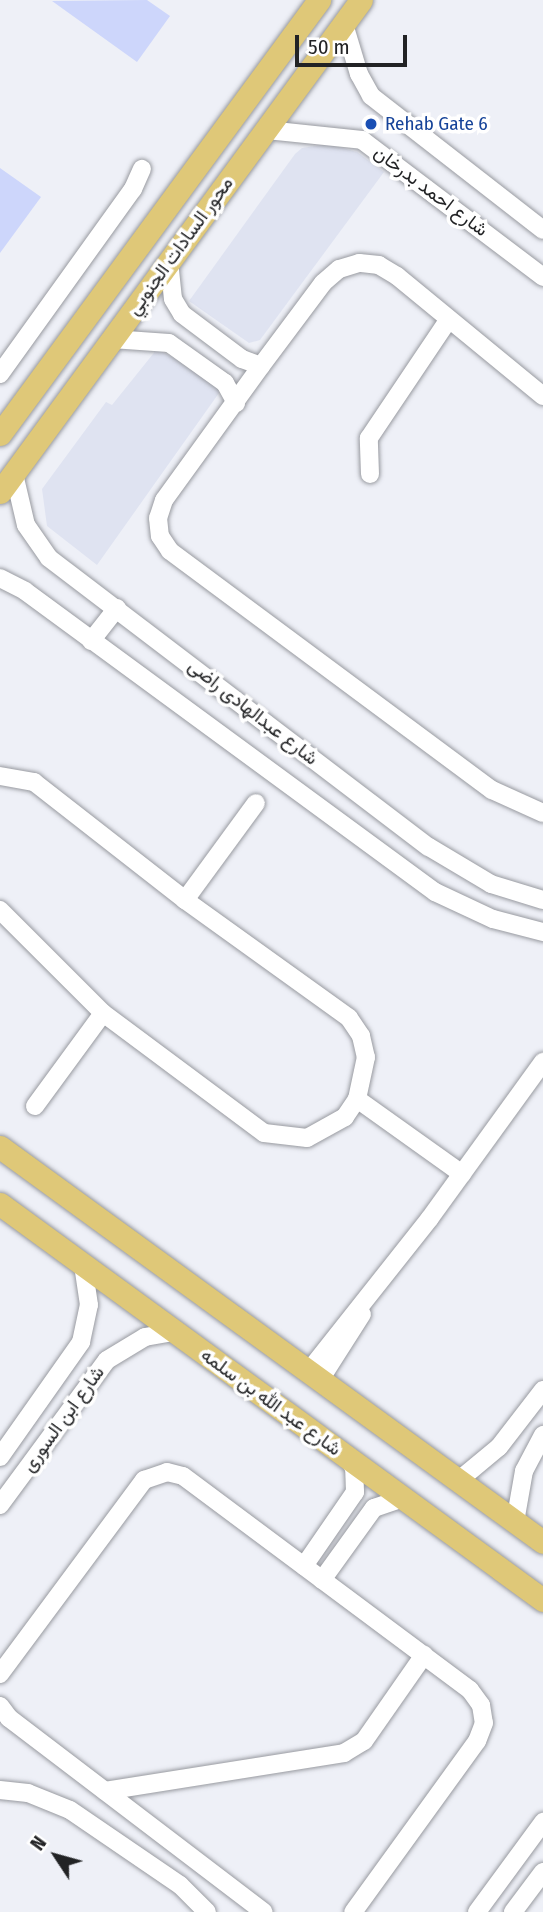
<!DOCTYPE html>
<meta charset="utf-8">
<style>
body{margin:0}
#map{position:relative;width:543px;height:1912px;overflow:hidden;background:#eef0f7;font-family:"Fira Sans Condensed",Vazirmatn,sans-serif}
div>[style]{position:absolute}
[style*='--x']{left:calc(var(--x)*1px);top:calc(var(--y)*1px);width:calc(var(--w)*1px);rotate:calc(var(--a)*1deg)}
.built>*{inset:0;background:#dfe3f1}
.green>*{inset:0;background:#cdd6fb}
.roads{filter:drop-shadow(0 0 2px #989aa0) drop-shadow(0 0 2px #989aa0)}
.minor>*{height:18px;margin:-9px;padding:0 9px;transform-origin:9px;border-radius:9px;background:#fff}
.major>*{height:23px;margin:-11.5px;padding:0 11.5px;transform-origin:11.5px;border-radius:11.5px;background:#dfc878}
.dots>*{width:19px;height:19px;translate:-50% -50%;box-sizing:border-box;border:4px solid #fff;border-radius:50%}
span{translate:-50% -50%;white-space:nowrap;text-align:center;line-height:1.15;-webkit-text-stroke:7px #fff;paint-order:stroke}
.transit-label{font-size:19px;color:#164399}
.left{translate:0 -50%;text-align:left}
.street-label{font-size:19px;color:#222325}
.north{position:absolute;left:21px;top:1821px;width:70px;height:70px;-webkit-text-stroke:5px #fff;paint-order:stroke;rotate:306deg;font-size:19px;font-weight:700;line-height:28px;text-align:center;color:#222325}
.north::after{content:'';display:block;margin:auto;width:24px;height:32px;background:#222325;clip-path:polygon(50% 0,100% 100%,50% 72%,0 100%)}
.scale{position:absolute;left:295px;top:35px;width:112px;height:32px;box-sizing:border-box;border:4px solid #222325;border-top:0;padding-left:9px;font-size:21px;line-height:24px;white-space:nowrap;color:#222325;-webkit-text-stroke:5px #fff;paint-order:stroke}
</style>
<div id="map">
<div class="built">
<i style="clip-path:polygon(328px 144px,357px 152px,384px 172px,260px 340px,249px 343px,189px 301px,295px 154px,302px 148px)"></i>
<i style="clip-path:polygon(157px 349px,217px 382px,219px 393px,97px 565px,47px 526px,42px 489px,106px 402px,112px 405px)"></i>
</div>
<div class="green">
<i style="clip-path:polygon(147px 0,170px 16px,137px 62px,52px 1px)"></i>
<i style="clip-path:polygon(0 168px,41px 197px,0 253px)"></i>
</div>
<div class="roads">
<div class="minor">
<i style="--x:344;--y:24;--w:52;--a:73.3"></i>
<i style="--x:359;--y:74;--w:25;--a:61"></i>
<i style="--x:371;--y:96;--w:218;--a:37.9"></i>
<i style="--x:266;--y:130;--w:97;--a:5.9"></i>
<i style="--x:362;--y:140;--w:227;--a:37.1"></i>
<i style="--x:169;--y:261;--w:38;--a:84"></i>
<i style="--x:173;--y:299;--w:17;--a:59"></i>
<i style="--x:182;--y:314;--w:75;--a:36.9"></i>
<i style="--x:242;--y:359;--w:20;--a:20"></i>
<i style="--x:112;--y:339;--w:57;--a:4"></i>
<i style="--x:169;--y:343;--w:69;--a:35.5"></i>
<i style="--x:225;--y:383;--w:23;--a:61"></i>
<i style="--x:0;--y:374;--w:228;--a:-54.3"></i>
<i style="--x:133;--y:189;--w:22;--a:-66"></i>
<i style="--x:543;--y:396;--w:189;--a:-140.6"></i>
<i style="--x:397;--y:276;--w:21;--a:-149"></i>
<i style="--x:379;--y:265;--w:20;--a:-174"></i>
<i style="--x:359;--y:263;--w:21;--a:163"></i>
<i style="--x:339;--y:269;--w:21;--a:139"></i>
<i style="--x:323;--y:283;--w:104;--a:126.8"></i>
<i style="--x:261;--y:366;--w:165;--a:125.9"></i>
<i style="--x:164;--y:500;--w:19;--a:108"></i>
<i style="--x:158;--y:518;--w:18;--a:84"></i>
<i style="--x:160;--y:536;--w:18;--a:56"></i>
<i style="--x:170;--y:551;--w:401;--a:36.6"></i>
<i style="--x:492;--y:790;--w:56;--a:24.3"></i>
<i style="--x:14;--y:474;--w:52;--a:76.8"></i>
<i style="--x:26;--y:525;--w:40;--a:55.1"></i>
<i style="--x:49;--y:558;--w:477;--a:37.3"></i>
<i style="--x:429;--y:847;--w:72;--a:30.8"></i>
<i style="--x:491;--y:884;--w:54;--a:17.1"></i>
<i style="--x:370;--y:474;--w:36;--a:-92"></i>
<i style="--x:369;--y:438;--w:143;--a:-56.1"></i>
<i style="--x:0;--y:578;--w:28;--a:27"></i>
<i style="--x:25;--y:591;--w:509;--a:36.28"></i>
<i style="--x:435;--y:892;--w:64;--a:25"></i>
<i style="--x:493;--y:919;--w:52;--a:14.6"></i>
<i style="--x:91;--y:641;--w:42;--a:-51.8"></i>
<i style="--x:0;--y:776;--w:35;--a:10"></i>
<i style="--x:34;--y:782;--w:192;--a:38"></i>
<i style="--x:185;--y:900;--w:202;--a:35.7"></i>
<i style="--x:349;--y:1018;--w:22;--a:56"></i>
<i style="--x:361;--y:1036;--w:22;--a:77"></i>
<i style="--x:366;--y:1057;--w:43;--a:102.1"></i>
<i style="--x:357;--y:1099;--w:22;--a:124"></i>
<i style="--x:345;--y:1117;--w:43;--a:151.1"></i>
<i style="--x:307;--y:1138;--w:43;--a:-173.4"></i>
<i style="--x:264;--y:1133;--w:201;--a:-143.3"></i>
<i style="--x:103;--y:1013;--w:146;--a:-135"></i>
<i style="--x:185;--y:900;--w:120;--a:-53.8"></i>
<i style="--x:357;--y:1099;--w:129;--a:35.5"></i>
<i style="--x:35;--y:1106;--w:115;--a:-53.8"></i>
<i style="--x:308;--y:1372;--w:196;--a:-51.6"></i>
<i style="--x:430;--y:1218;--w:193;--a:-54.1"></i>
<i style="--x:320;--y:1380;--w:78;--a:-57.5"></i>
<i style="--x:0;--y:1457;--w:141;--a:-54.8"></i>
<i style="--x:81;--y:1342;--w:38;--a:-78"></i>
<i style="--x:89;--y:1305;--w:40;--a:-98.5"></i>
<i style="--x:458;--y:1481;--w:53;--a:-39.7"></i>
<i style="--x:499;--y:1447;--w:72;--a:-52.3"></i>
<i style="--x:0;--y:1505;--w:180;--a:-53.6"></i>
<i style="--x:107;--y:1360;--w:44;--a:-31.2"></i>
<i style="--x:145;--y:1337;--w:29;--a:-10"></i>
<i style="--x:515;--y:1522;--w:52;--a:-80"></i>
<i style="--x:524;--y:1471;--w:41;--a:-62.2"></i>
<i style="--x:304;--y:1566;--w:90;--a:-55.4"></i>
<i style="--x:355;--y:1492;--w:24;--a:-92"></i>
<i style="--x:354;--y:1468;--w:12;--a:-121"></i>
<i style="--x:322;--y:1580;--w:89;--a:-54.2"></i>
<i style="--x:374;--y:1508;--w:31;--a:-19"></i>
<i style="--x:0;--y:1674;--w:242;--a:-53.4"></i>
<i style="--x:144;--y:1480;--w:24;--a:-19"></i>
<i style="--x:167;--y:1472;--w:16;--a:14"></i>
<i style="--x:183;--y:1476;--w:358;--a:36.7"></i>
<i style="--x:470;--y:1690;--w:19;--a:54"></i>
<i style="--x:481;--y:1705;--w:18;--a:81"></i>
<i style="--x:484;--y:1723;--w:19;--a:111"></i>
<i style="--x:477;--y:1741;--w:211;--a:125.9"></i>
<i style="--x:0;--y:1706;--w:15;--a:53"></i>
<i style="--x:9;--y:1718;--w:320;--a:37.3"></i>
<i style="--x:0;--y:1790;--w:28;--a:6"></i>
<i style="--x:28;--y:1793;--w:45;--a:22"></i>
<i style="--x:70;--y:1810;--w:133;--a:34.3"></i>
<i style="--x:180;--y:1885;--w:38;--a:45"></i>
<i style="--x:105;--y:1791;--w:242;--a:-9"></i>
<i style="--x:344;--y:1753;--w:23;--a:-31"></i>
<i style="--x:364;--y:1741;--w:105;--a:-55.1"></i>
<i style="--x:477;--y:1912;--w:112;--a:-53.7"></i>
<i style="--x:513;--y:1912;--w:50;--a:-53.1"></i>
</div>
<div class="major">
<i style="--x:0;--y:434;--w:539;--a:-53.68"></i>
<i style="--x:0;--y:492;--w:610;--a:-53.73"></i>
<i style="--x:0;--y:1147;--w:671;--a:36.03"></i>
<i style="--x:0;--y:1204;--w:672;--a:36.1"></i>
</div>
</div>
<div class="dots">
<i style="left:371px;top:124px;background:#1a4fb4"></i>
</div>
<div class="transit-label">
<span class="left" style="left:385px;top:124px">Rehab Gate 6</span>
</div>
<div class="street-label">
<span style="left:431px;top:191px;rotate:37deg">شارع احمد بدرخان</span>
<span style="left:180px;top:246px;rotate:-54deg">محور السادات الجنوبي</span>
<span style="left:253px;top:712px;rotate:38deg">شارع عبدالهادى راضى</span>
<span style="left:271px;top:1402px;rotate:36deg">شارع عبد الله بن سلمه</span>
<span style="left:63px;top:1419px;rotate:-54deg">شارع ابن السورى</span>
</div>
<div class="north">N</div>
<div class="scale">50 m</div>
</div>
